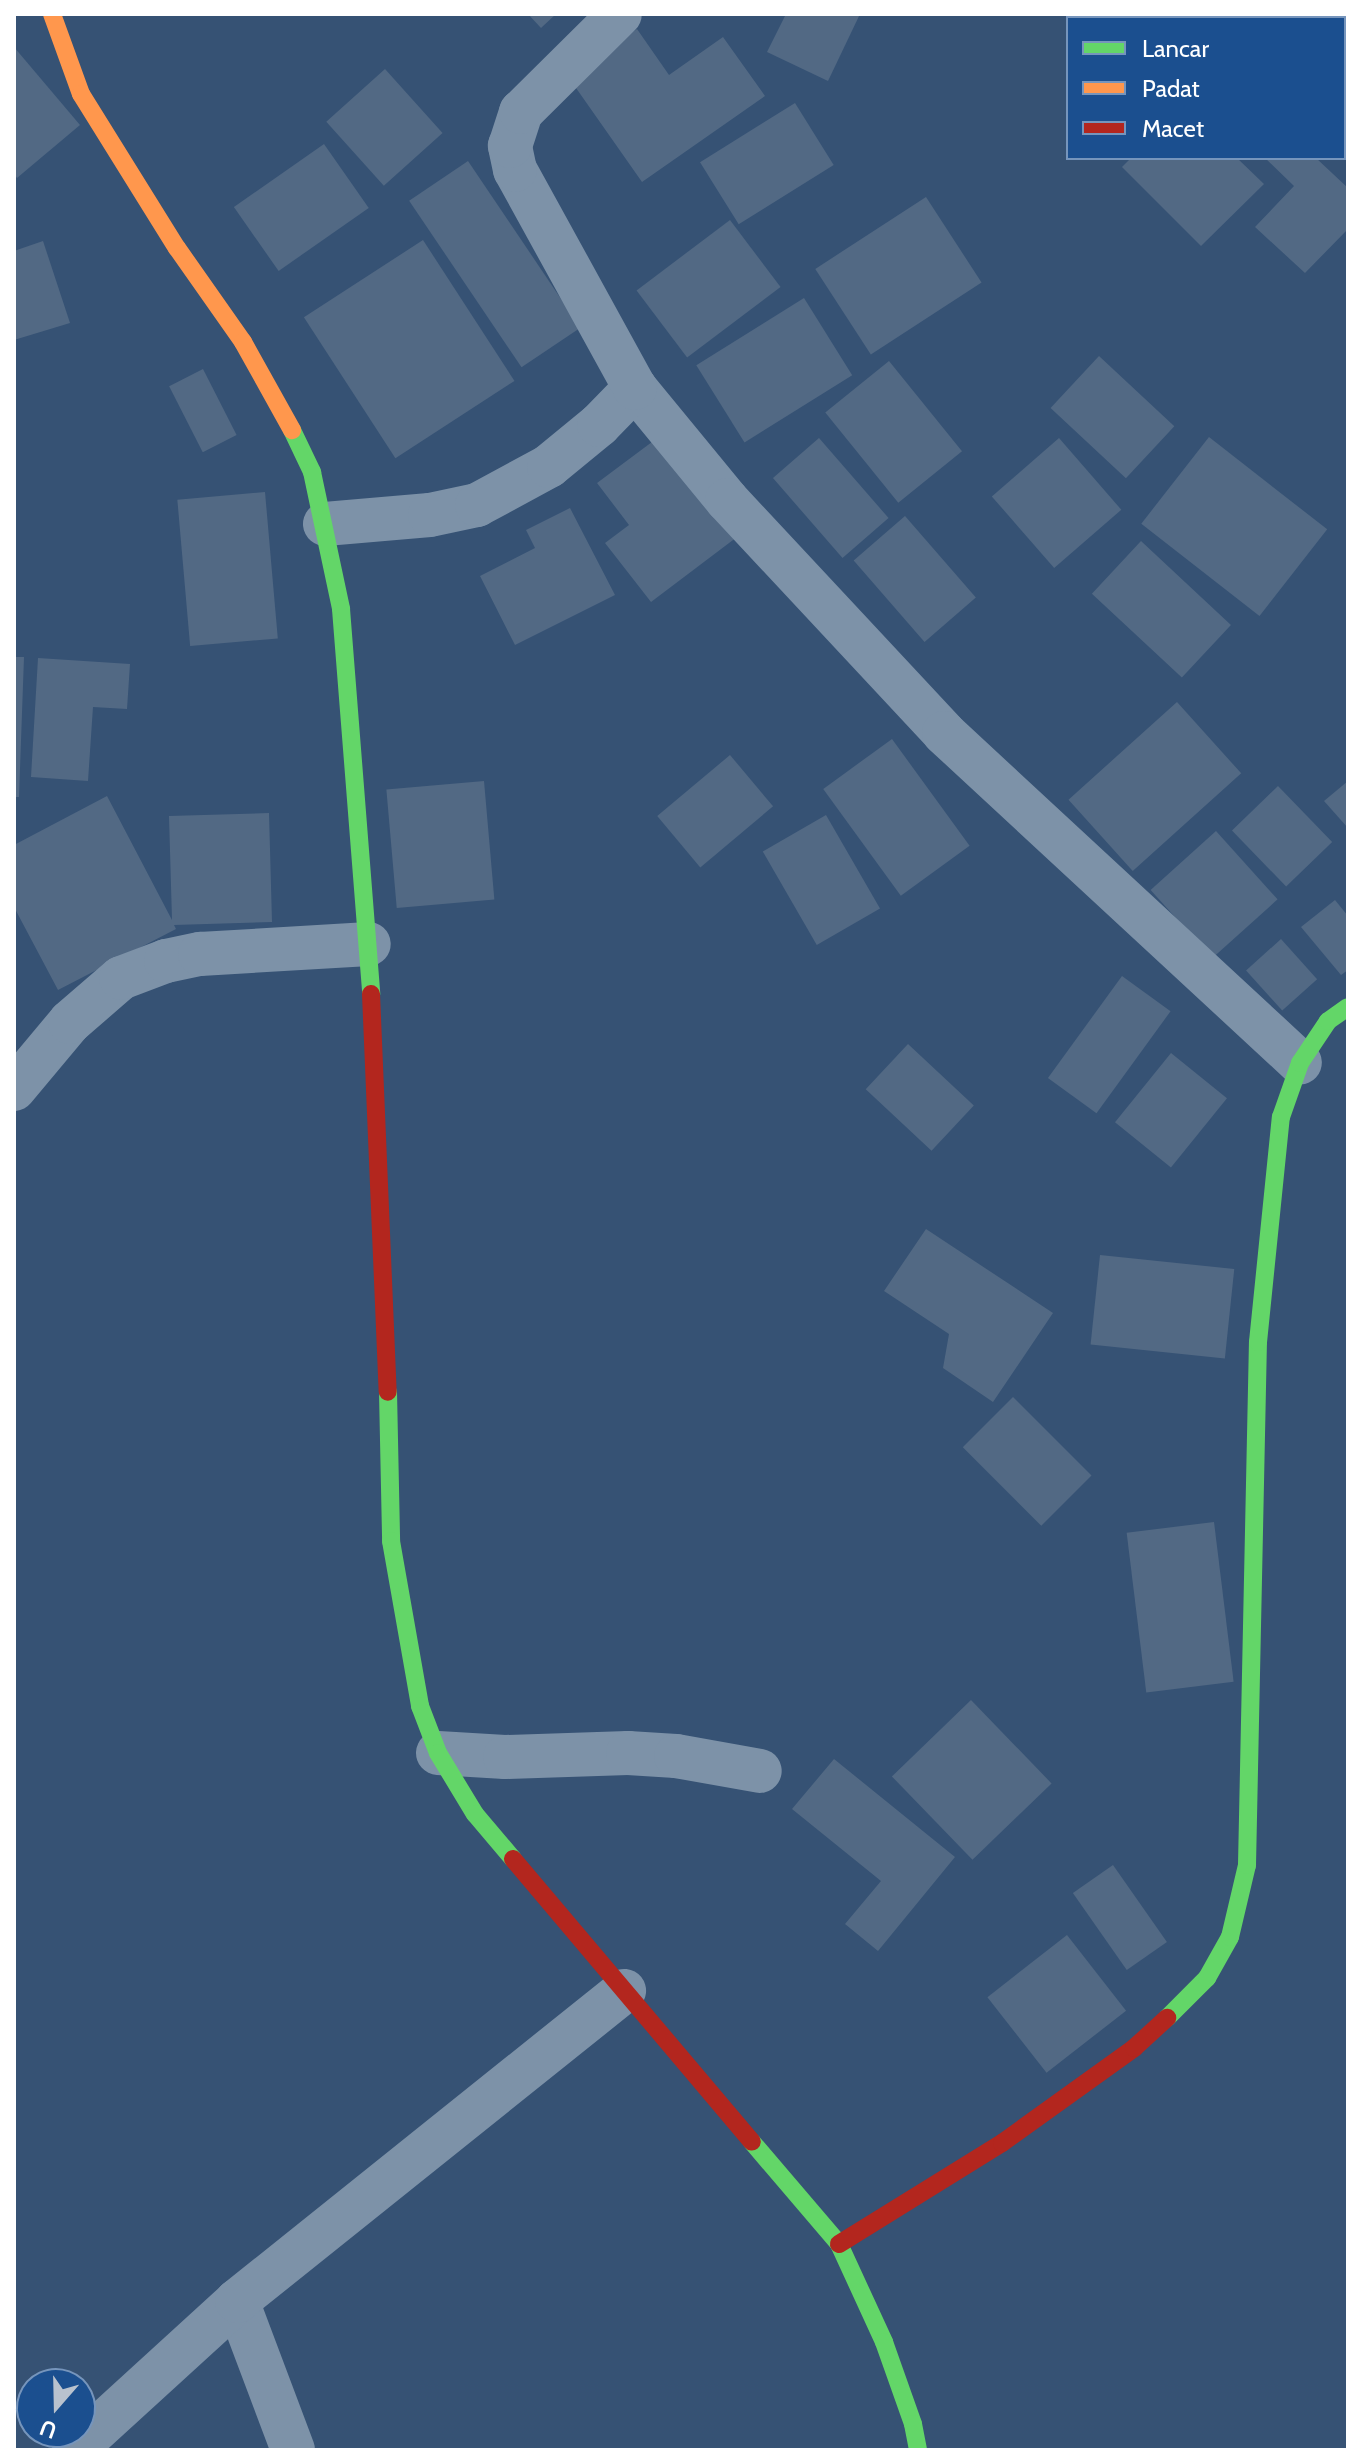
<!DOCTYPE html>
<style>
body{margin:0}
#map{position:relative;width:1362px;height:2464px;overflow:hidden;background:#365274;font-family:Cabin,sans-serif}
div>[style]{position:absolute}
[style*='--x']{left:calc(var(--x)*1px);top:calc(var(--y)*1px);width:calc(var(--w)*1px);rotate:calc(var(--a)*1deg)}
.building>*{inset:0;background:#526984;transform-origin:0 0}
.street>*{height:44px;margin:-22px;padding:0 22px;transform-origin:22px;border-radius:22px;background:#7d92a8}
.fast>*{height:18px;margin:-9px;padding:0 9px;transform-origin:9px;border-radius:9px;background:#63d668}
.slow>*{height:18px;margin:-9px;padding:0 9px;transform-origin:9px;border-radius:9px;background:#ff974d}
.jam>*{height:18px;margin:-9px;padding:0 9px;transform-origin:9px;border-radius:9px;background:#b3261e}
span{translate:-50% -50%;white-space:nowrap;text-align:center;line-height:1.15;-webkit-text-stroke:7px #1b4f8f;paint-order:stroke}
.frame{position:absolute;inset:0;border:16px solid #fff;pointer-events:none}
.legend{position:absolute;left:1066px;top:16px;width:280px;height:144px;box-sizing:border-box;background:#1b4f8f;border:2px solid #7695bc;margin:0;padding:10px 14px;list-style:none;font-size:24px;color:#fff}
.legend li{display:flex;align-items:center;gap:16px;height:40px}
.legend b{width:40px;border:2px solid #7695bc}
.north{position:absolute;left:16px;top:2368px;width:80px;height:80px;box-sizing:border-box;background:#1b4f8f;border:2px solid #7695bc;border-radius:50%;rotate:200deg;font-size:22px;font-weight:700;line-height:32px;text-align:center;color:#fff}
.north::after{content:'';display:block;margin:auto;width:28px;height:36px;background:#b9c2ce;clip-path:polygon(50% 0,100% 100%,50% 72%,0 100%)}
</style>
<div id="map">
<div class="building">
<i style="clip-path:polygon(528px 14px,556px 14px,541px 28px)"></i>
<i style="clip-path:polygon(786px 14px,860px 14px,828px 81px,767px 52px)"></i>
<i style="clip-path:polygon(637px 29px,669px 75px,723px 37px,765px 96px,642px 182px,569px 78px)"></i>
<i style="clip-path:polygon(14px 47px,80px 125px,17px 178px,14px 174px)"></i>
<i style="left:385px;top:69px;width:86px;height:79px;rotate:48deg"></i>
<i style="left:1344px;top:72px;width:6px;height:81px;rotate:45deg"></i>
<i style="left:795px;top:103px;width:73px;height:112px;rotate:58deg"></i>
<i style="left:324px;top:144px;width:78px;height:110px;rotate:55deg"></i>
<i style="clip-path:polygon(1131px 158px,1237px 158px,1264px 184px,1201px 246px,1122px 167px)"></i>
<i style="clip-path:polygon(1265px 158px,1316px 158px,1348px 188px,1348px 229px,1305px 273px,1255px 227px,1294px 186px)"></i>
<i style="left:468px;top:161px;width:201px;height:71px;rotate:56deg"></i>
<i style="left:926px;top:197px;width:102px;height:132px;rotate:57deg"></i>
<i style="left:730px;top:220px;width:84px;height:117px;rotate:53deg"></i>
<i style="left:423px;top:240px;width:168px;height:142px;rotate:57deg"></i>
<i style="clip-path:polygon(43px 241px,70px 323px,14px 340px,14px 251px)"></i>
<i style="left:804px;top:298px;width:91px;height:127px;rotate:58deg"></i>
<i style="left:1099px;top:356px;width:103px;height:71px;rotate:43deg"></i>
<i style="left:889px;top:361px;width:116px;height:82px;rotate:51deg"></i>
<i style="left:203px;top:369px;width:74px;height:38px;rotate:63deg"></i>
<i style="clip-path:polygon(660px 436px,737px 537px,651px 602px,605px 543px,629px 525px,597px 483px)"></i>
<i style="left:1209px;top:437px;width:150px;height:110px;rotate:38deg"></i>
<i style="left:819px;top:438px;width:106px;height:61px;rotate:49deg"></i>
<i style="left:1059px;top:438px;width:95px;height:89px;rotate:49deg"></i>
<i style="left:265px;top:492px;width:147px;height:88px;rotate:85deg"></i>
<i style="clip-path:polygon(570px 508px,615px 595px,515px 645px,480px 576px,535px 548px,526px 530px)"></i>
<i style="left:905px;top:516px;width:108px;height:68px;rotate:49deg"></i>
<i style="left:1141px;top:541px;width:123px;height:72px;rotate:43deg"></i>
<i style="clip-path:polygon(14px 657px,24px 657px,19px 797px,14px 797px)"></i>
<i style="clip-path:polygon(38px 658px,130px 664px,127px 709px,93px 707px,88px 781px,31px 777px)"></i>
<i style="left:1177px;top:702px;width:96px;height:146px;rotate:48deg"></i>
<i style="left:892px;top:739px;width:132px;height:85px;rotate:54deg"></i>
<i style="left:730px;top:755px;width:67px;height:95px;rotate:50deg"></i>
<i style="left:484px;top:781px;width:119px;height:98px;rotate:85deg"></i>
<i style="clip-path:polygon(1348px 781px,1348px 828px,1324px 801px)"></i>
<i style="left:1278px;top:786px;width:78px;height:64px;rotate:46deg"></i>
<i style="clip-path:polygon(107px 796px,172px 920px,169px 816px,269px 813px,272px 922px,174px 925px,176px 929px,58px 990px,14px 907px,14px 845px)"></i>
<i style="left:826px;top:815px;width:108px;height:73px;rotate:60deg"></i>
<i style="left:1216px;top:831px;width:92px;height:88px;rotate:48deg"></i>
<i style="clip-path:polygon(1335px 900px,1348px 916px,1348px 970px,1341px 975px,1301px 927px)"></i>
<i style="left:1281px;top:939px;width:54px;height:47px;rotate:48deg"></i>
<i style="left:1122px;top:976px;width:60px;height:126px;rotate:36deg"></i>
<i style="left:908px;top:1044px;width:90px;height:62px;rotate:43deg"></i>
<i style="left:1171px;top:1053px;width:72px;height:89px;rotate:39deg"></i>
<i style="clip-path:polygon(926px 1229px,1053px 1313px,993px 1402px,943px 1368px,949px 1334px,884px 1291px)"></i>
<i style="left:1100px;top:1255px;width:135px;height:90px;rotate:6deg"></i>
<i style="left:1013px;top:1397px;width:111px;height:71px;rotate:45deg"></i>
<i style="left:1214px;top:1522px;width:161px;height:88px;rotate:83deg"></i>
<i style="left:971px;top:1700px;width:116px;height:110px;rotate:46deg"></i>
<i style="clip-path:polygon(834px 1759px,955px 1857px,878px 1951px,845px 1924px,881px 1881px,792px 1809px)"></i>
<i style="left:1113px;top:1865px;width:94px;height:49px;rotate:55deg"></i>
<i style="left:1067px;top:1935px;width:96px;height:101px;rotate:52deg"></i>
</div>
<div class="street">
<i style="--x:635;--y:388;--w:145;--a:50.6"></i>
<i style="--x:727;--y:500;--w:318;--a:47"></i>
<i style="--x:944;--y:733;--w:485;--a:42.8"></i>
<i style="--x:325;--y:524;--w:105;--a:-4.9"></i>
<i style="--x:430;--y:515;--w:48;--a:-12"></i>
<i style="--x:477;--y:505;--w:82;--a:-28.4"></i>
<i style="--x:549;--y:466;--w:65;--a:-39.4"></i>
<i style="--x:599;--y:425;--w:52;--a:-45.8"></i>
<i style="--x:635;--y:388;--w:249;--a:-118.8"></i>
<i style="--x:515;--y:170;--w:25;--a:-102"></i>
<i style="--x:510;--y:146;--w:36;--a:-72"></i>
<i style="--x:521;--y:112;--w:139;--a:-44.7"></i>
<i style="--x:14;--y:1089;--w:87;--a:-50.1"></i>
<i style="--x:70;--y:1022;--w:67;--a:-40.8"></i>
<i style="--x:121;--y:978;--w:48;--a:-20.7"></i>
<i style="--x:166;--y:961;--w:35;--a:-12"></i>
<i style="--x:200;--y:954;--w:169;--a:-3.4"></i>
<i style="--x:438;--y:1753;--w:67;--a:3.4"></i>
<i style="--x:505;--y:1757;--w:123;--a:-1.9"></i>
<i style="--x:628;--y:1753;--w:48;--a:3.6"></i>
<i style="--x:676;--y:1756;--w:85;--a:10.1"></i>
<i style="--x:237;--y:2301;--w:159;--a:69.4"></i>
<i style="--x:74;--y:2450;--w:221;--a:-42.4"></i>
<i style="--x:237;--y:2301;--w:496;--a:-38.7"></i>
</div>
<div class="fast">
<i style="--x:292;--y:430;--w:47;--a:64.5"></i>
<i style="--x:312;--y:472;--w:140;--a:78"></i>
<i style="--x:341;--y:609;--w:386;--a:85.5"></i>
<i style="--x:388;--y:1392;--w:149;--a:88.8"></i>
<i style="--x:391;--y:1541;--w:168;--a:80"></i>
<i style="--x:420;--y:1706;--w:50;--a:69"></i>
<i style="--x:438;--y:1753;--w:71;--a:58.8"></i>
<i style="--x:475;--y:1814;--w:59;--a:49.8"></i>
<i style="--x:1167;--y:2018;--w:57;--a:-45"></i>
<i style="--x:1207;--y:1978;--w:47;--a:-60.7"></i>
<i style="--x:1230;--y:1937;--w:74;--a:-76.7"></i>
<i style="--x:1247;--y:1865;--w:523;--a:-88.8"></i>
<i style="--x:1258;--y:1342;--w:226;--a:-84.2"></i>
<i style="--x:1281;--y:1117;--w:57;--a:-70.6"></i>
<i style="--x:1300;--y:1063;--w:50;--a:-56.3"></i>
<i style="--x:1328;--y:1021;--w:24;--a:-35"></i>
<i style="--x:752;--y:2142;--w:134;--a:49.5"></i>
<i style="--x:839;--y:2244;--w:108;--a:65.3"></i>
<i style="--x:884;--y:2342;--w:87;--a:70.5"></i>
<i style="--x:913;--y:2424;--w:26;--a:79"></i>
</div>
<div class="slow">
<i style="--x:52;--y:14;--w:85;--a:70.1"></i>
<i style="--x:81;--y:94;--w:181;--a:58.1"></i>
<i style="--x:177;--y:248;--w:115;--a:54.9"></i>
<i style="--x:243;--y:342;--w:101;--a:60.9"></i>
</div>
<div class="jam">
<i style="--x:371;--y:994;--w:398;--a:87.6"></i>
<i style="--x:513;--y:1859;--w:370;--a:49.8"></i>
<i style="--x:839;--y:2244;--w:192;--a:-31.8"></i>
<i style="--x:1002;--y:2143;--w:163;--a:-35.7"></i>
<i style="--x:1134;--y:2048;--w:45;--a:-42.3"></i>
</div>
<div class="frame"></div>
<ul class="legend">
<li><b style="height:10px;background:#63d668"></b>Lancar</li>
<li><b style="height:10px;background:#ff974d"></b>Padat</li>
<li><b style="height:10px;background:#b3261e"></b>Macet</li>
</ul>
<div class="north">U</div>
</div>
